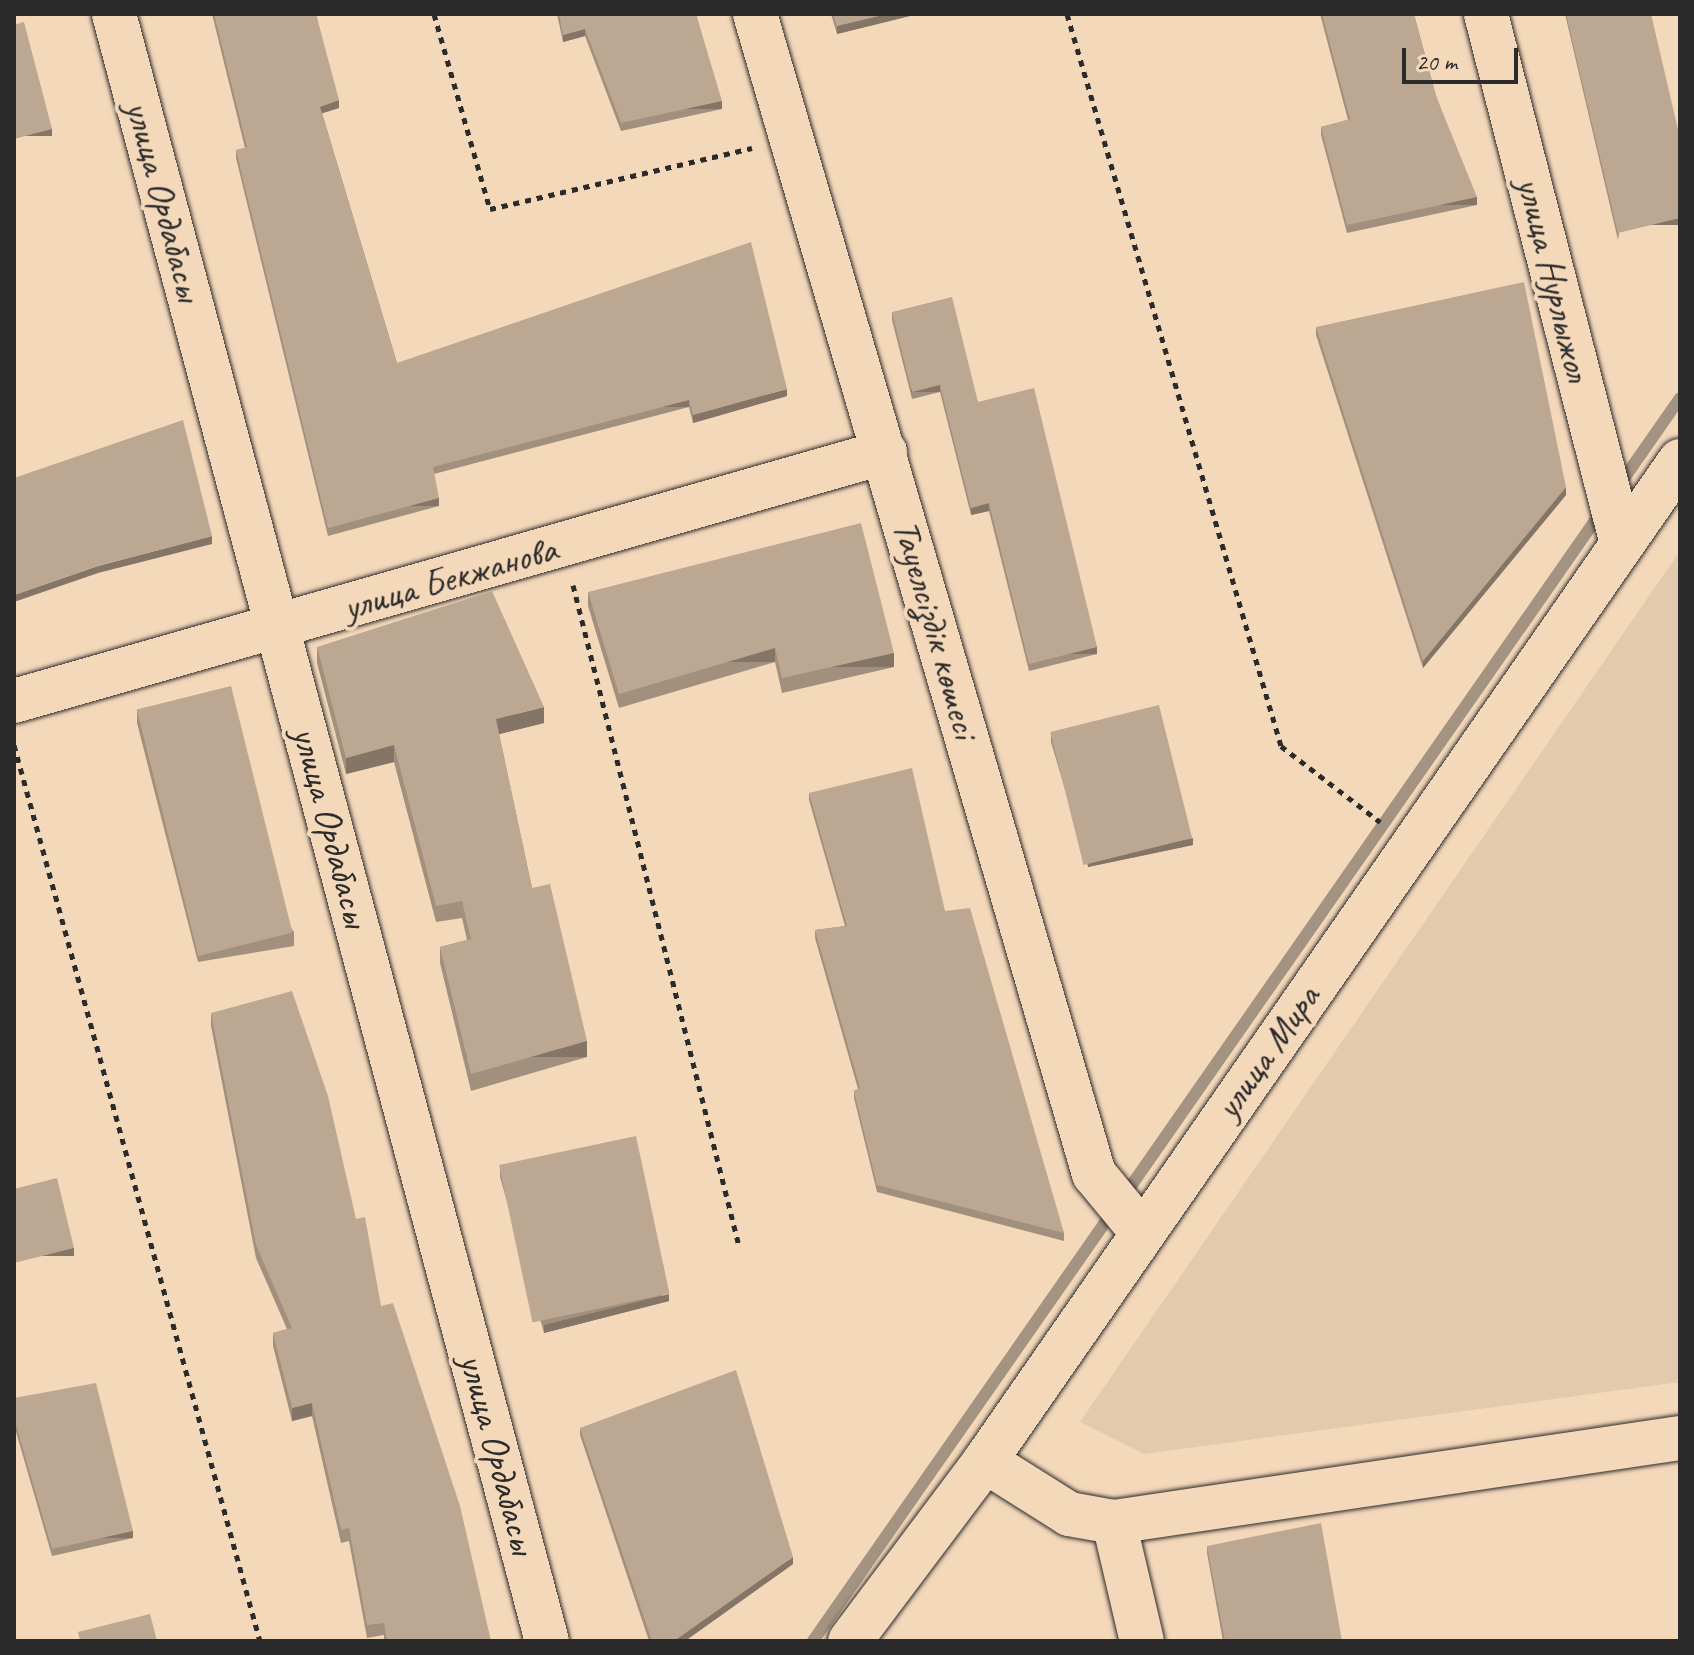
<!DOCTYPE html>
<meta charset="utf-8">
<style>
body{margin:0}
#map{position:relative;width:1694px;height:1655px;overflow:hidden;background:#f4d8ba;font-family:Caveat,sans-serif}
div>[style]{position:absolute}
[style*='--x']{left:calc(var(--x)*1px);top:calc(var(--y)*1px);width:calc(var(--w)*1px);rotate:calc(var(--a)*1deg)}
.built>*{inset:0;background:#e3c9ae}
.stream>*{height:12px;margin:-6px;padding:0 6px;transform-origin:6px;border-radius:6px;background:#a49381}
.path>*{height:5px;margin-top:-2.5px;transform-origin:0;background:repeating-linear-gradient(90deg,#2b2b2b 0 6px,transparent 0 12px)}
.roads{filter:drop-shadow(0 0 2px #2b2b2b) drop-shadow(0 0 2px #2b2b2b)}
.minor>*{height:44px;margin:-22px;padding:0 22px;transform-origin:22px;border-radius:22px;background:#f4d8ba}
.wall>*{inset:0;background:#a2907e}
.shaded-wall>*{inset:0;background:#847566;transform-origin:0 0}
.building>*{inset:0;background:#bca792;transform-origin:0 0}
span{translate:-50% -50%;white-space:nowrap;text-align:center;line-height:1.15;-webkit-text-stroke:8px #f4d8ba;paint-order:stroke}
.street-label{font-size:38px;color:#2b2b2b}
.frame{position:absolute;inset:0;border:16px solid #2b2b2b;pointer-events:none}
.scale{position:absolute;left:1402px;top:48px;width:116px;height:36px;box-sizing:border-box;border:4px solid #2b2b2b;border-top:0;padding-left:10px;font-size:24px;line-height:28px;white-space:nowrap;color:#2b2b2b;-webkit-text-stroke:6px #f4d8ba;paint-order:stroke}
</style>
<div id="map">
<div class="built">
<i style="clip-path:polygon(1680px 551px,1680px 1382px,1144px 1454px,1080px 1422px)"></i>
</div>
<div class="stream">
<i style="--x:1618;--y:487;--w:108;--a:-55.1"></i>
<i style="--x:1124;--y:1196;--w:838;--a:-55.11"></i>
<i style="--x:813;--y:1641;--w:524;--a:-55.1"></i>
</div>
<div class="path">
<i style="--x:434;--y:14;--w:203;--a:74"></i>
<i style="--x:490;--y:209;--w:269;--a:-13.1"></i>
<i style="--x:1067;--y:14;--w:763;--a:73.7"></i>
<i style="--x:1281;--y:746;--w:125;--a:37.5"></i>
<i style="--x:573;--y:585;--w:682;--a:75.9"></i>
<i style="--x:14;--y:745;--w:929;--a:74.65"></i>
</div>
<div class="roads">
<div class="minor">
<i style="--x:114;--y:14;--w:1684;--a:75.1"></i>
<i style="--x:755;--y:14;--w:1209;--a:73.71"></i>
<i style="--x:1094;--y:1174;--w:74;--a:50.5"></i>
<i style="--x:1486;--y:14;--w:547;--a:75.61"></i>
<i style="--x:14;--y:701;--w:906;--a:-15.95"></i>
<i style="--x:985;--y:1461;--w:99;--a:32.2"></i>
<i style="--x:1069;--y:1514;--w:46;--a:10.1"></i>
<i style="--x:1114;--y:1522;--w:572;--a:-8.44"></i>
<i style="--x:1114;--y:1522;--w:122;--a:76.8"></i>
<i style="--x:850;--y:1641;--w:225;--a:-53.1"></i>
<i style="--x:985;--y:1461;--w:1218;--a:-55.2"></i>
</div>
</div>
<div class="wall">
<i style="clip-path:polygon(212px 14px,316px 14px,339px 108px,322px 113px,397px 363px,787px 396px,693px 423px,689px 407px,434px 474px,439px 506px,328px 536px,236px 158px,236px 150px,245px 148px)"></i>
<i style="clip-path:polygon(557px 14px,696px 14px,722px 109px,621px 131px,585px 36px,563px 42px)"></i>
<i style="clip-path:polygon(831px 14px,918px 14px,837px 34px)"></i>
<i style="clip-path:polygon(1320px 14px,1414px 14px,1436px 96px,1477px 205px,1347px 233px,1321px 135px,1321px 127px,1348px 120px)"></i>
<i style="clip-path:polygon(1565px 14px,1651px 14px,1618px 240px)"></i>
<i style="clip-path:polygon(892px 312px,978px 402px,1097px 654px,1029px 671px,989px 511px,971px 515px,940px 392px,912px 399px,892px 320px)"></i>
<i style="clip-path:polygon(1316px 327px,1566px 495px,1423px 668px,1316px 335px)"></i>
<i style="clip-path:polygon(588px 592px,894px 667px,782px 693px,775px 662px,619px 708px,588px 606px)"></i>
<i style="clip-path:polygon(317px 647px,544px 723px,499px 734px,532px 888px,587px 1057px,471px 1091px,440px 963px,440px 947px,467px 940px,462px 918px,436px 922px,394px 762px,346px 774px,317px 663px)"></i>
<i style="clip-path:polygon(137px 709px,294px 932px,294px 946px,198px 962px,137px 723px)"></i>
<i style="clip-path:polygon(1051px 735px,1193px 845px,1088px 867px,1051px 742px)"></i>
<i style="clip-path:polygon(809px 793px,945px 911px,1064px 1233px,1064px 1241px,877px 1192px,854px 1098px,854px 1091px,858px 1089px,815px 938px,815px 930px,845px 926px,809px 800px)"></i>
<i style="clip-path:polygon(211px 1013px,356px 1219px,381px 1306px,491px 1641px,384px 1641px,384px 1635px,367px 1638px,349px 1541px,341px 1543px,312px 1416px,292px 1421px,273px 1346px,273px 1333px,287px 1329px,256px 1258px,211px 1026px)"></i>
<i style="clip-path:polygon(500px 1169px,669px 1301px,544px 1333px,500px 1177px)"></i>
<i style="clip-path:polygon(14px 1398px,133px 1538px,52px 1556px,14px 1425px)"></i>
<i style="clip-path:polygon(580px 1428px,793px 1564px,685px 1641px,649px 1641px,580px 1435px)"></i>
<i style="clip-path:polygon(1207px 1546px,1342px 1641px,1223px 1641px,1207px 1553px)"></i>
</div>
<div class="shaded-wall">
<i style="clip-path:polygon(887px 14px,918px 14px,837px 34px,837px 26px)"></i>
<i style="clip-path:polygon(585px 29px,585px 36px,563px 42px,563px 35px)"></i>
<i style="clip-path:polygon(339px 100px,339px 108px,320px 114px,320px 107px)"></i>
<i style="left:722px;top:101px;width:8px;height:103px;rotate:90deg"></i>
<i style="left:52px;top:129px;width:7px;height:39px;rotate:90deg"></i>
<i style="left:1477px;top:197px;width:8px;height:133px;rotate:90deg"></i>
<i style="left:1680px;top:218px;width:7px;height:64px;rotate:90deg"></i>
<i style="left:940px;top:385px;width:7px;height:29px;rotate:90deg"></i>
<i style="clip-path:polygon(787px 389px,787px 396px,693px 423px,693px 415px)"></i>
<i style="left:689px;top:400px;width:7px;height:265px;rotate:90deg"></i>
<i style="clip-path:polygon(1566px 487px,1566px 495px,1423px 668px,1423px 661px)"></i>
<i style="left:439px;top:498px;width:8px;height:115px;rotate:90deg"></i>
<i style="clip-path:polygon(989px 503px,989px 511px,971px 515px,971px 508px)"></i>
<i style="clip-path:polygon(212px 536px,212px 544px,98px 573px,14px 602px,14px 595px,98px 566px)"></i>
<i style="left:1097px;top:647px;width:7px;height:70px;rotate:90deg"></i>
<i style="left:775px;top:648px;width:14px;height:163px;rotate:90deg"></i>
<i style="left:894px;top:653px;width:14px;height:115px;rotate:90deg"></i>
<i style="clip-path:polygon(544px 707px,544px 723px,496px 735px,496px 719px)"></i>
<i style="clip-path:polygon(394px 745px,394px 762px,346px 774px,346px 758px)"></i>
<i style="clip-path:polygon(1193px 838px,1193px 845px,1088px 867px,1088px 859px)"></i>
<i style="left:587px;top:1041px;width:16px;height:121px;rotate:90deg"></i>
<i style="left:74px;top:1248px;width:8px;height:62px;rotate:90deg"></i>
<i style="clip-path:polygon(669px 1294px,669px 1301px,544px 1333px,544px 1325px)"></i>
<i style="clip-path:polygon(312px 1403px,312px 1416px,292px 1421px,292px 1408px)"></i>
<i style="left:133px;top:1531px;width:7px;height:83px;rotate:90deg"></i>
<i style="clip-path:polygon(793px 1557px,793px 1564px,685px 1641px,674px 1641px)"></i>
</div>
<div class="building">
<i style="clip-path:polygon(214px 14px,316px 14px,339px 100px,320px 107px,397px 363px,751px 242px,787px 389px,693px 415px,689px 400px,433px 467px,439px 498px,328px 528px,236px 150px,247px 147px)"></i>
<i style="clip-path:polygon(559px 14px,696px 14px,722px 101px,621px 123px,585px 29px,563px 35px)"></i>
<i style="clip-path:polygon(833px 14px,887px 14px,837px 26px)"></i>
<i style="clip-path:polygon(1322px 14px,1414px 14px,1436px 96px,1477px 197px,1347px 225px,1321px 127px,1350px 119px)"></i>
<i style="clip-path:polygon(1566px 14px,1651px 14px,1680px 138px,1680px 218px,1618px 233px)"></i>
<i style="clip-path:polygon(24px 22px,52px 129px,14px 139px,14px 25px)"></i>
<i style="clip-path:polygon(1524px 282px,1566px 487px,1423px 661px,1316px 327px)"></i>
<i style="clip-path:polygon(952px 297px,978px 402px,1034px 388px,1097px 647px,1029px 664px,989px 503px,971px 508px,940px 385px,912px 392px,892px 312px)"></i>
<i style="clip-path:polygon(183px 420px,212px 536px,98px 566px,14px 595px,14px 478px)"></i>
<i style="clip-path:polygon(861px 523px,894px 653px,782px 678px,775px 648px,619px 694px,588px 592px)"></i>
<i style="clip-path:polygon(492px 591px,544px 707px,496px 719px,532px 888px,550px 884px,587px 1041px,471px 1074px,440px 947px,471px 939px,462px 901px,436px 906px,394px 745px,346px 758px,317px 647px)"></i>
<i style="left:231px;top:686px;width:254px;height:97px;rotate:76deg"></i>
<i style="left:1159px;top:705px;width:137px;height:112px;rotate:76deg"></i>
<i style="clip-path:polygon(912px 768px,945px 911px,970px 908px,1064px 1233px,877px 1185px,854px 1091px,860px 1088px,815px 930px,847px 926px,809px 793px)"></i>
<i style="clip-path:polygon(292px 991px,328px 1096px,356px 1219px,365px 1217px,381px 1306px,393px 1303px,460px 1506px,491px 1641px,387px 1641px,384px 1623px,367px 1625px,349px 1528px,341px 1530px,312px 1403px,292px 1408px,273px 1333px,292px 1328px,256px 1245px,211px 1013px)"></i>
<i style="left:636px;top:1136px;width:161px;height:140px;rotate:78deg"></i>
<i style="clip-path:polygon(57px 1178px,74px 1248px,14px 1263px,14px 1189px)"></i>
<i style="clip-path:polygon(736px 1370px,793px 1557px,674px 1641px,652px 1641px,580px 1428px)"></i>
<i style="clip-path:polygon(96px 1383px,133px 1531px,52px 1549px,14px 1418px,14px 1398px)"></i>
<i style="clip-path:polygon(1321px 1523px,1342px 1641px,1225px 1641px,1207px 1546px)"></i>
<i style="clip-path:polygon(150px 1614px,157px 1641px,80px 1641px,78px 1632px)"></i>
</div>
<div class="street-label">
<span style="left:164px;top:201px;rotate:75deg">улица Ордабасы</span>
<span style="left:1554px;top:279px;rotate:76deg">улица Нурлыжол</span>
<span style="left:450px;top:578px;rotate:-16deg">улица Бекжанова</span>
<span style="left:936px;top:629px;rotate:74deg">Тауелсіздік көшесі</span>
<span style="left:331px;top:827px;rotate:75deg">улица Ордабасы</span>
<span style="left:1267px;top:1052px;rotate:-55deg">улица Мира</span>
<span style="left:498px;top:1454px;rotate:75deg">улица Ордабасы</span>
</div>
<div class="frame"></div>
<div class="scale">20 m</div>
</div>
